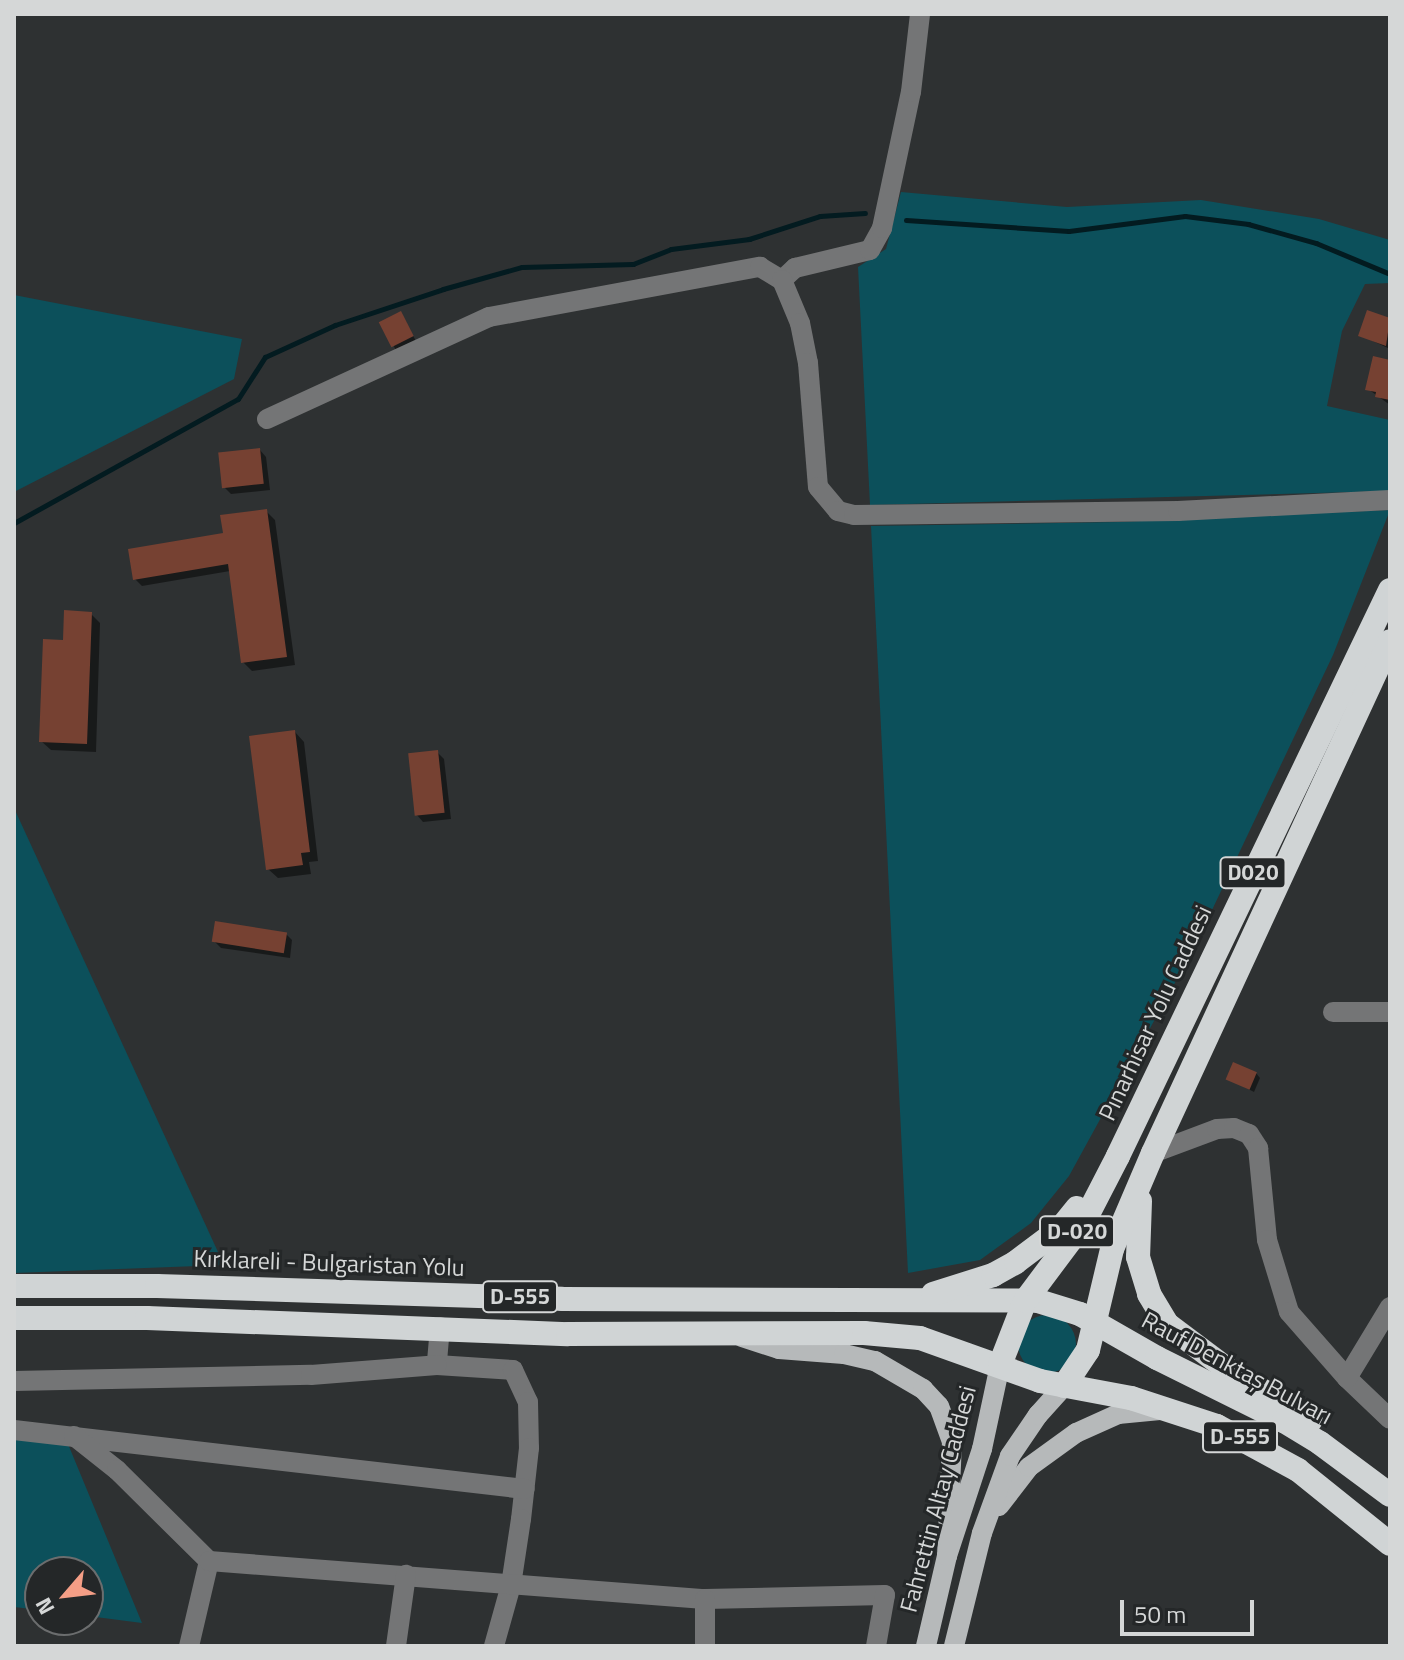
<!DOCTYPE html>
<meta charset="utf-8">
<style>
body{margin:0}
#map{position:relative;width:1404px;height:1660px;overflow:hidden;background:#2e3132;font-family:"Titillium Web",sans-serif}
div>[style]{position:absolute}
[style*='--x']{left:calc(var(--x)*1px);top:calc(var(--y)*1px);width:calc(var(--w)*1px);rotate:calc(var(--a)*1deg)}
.green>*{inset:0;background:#0c505b}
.round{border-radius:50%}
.shadow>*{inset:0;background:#0007;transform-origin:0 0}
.stream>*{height:5px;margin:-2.5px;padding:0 2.5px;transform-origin:2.5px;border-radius:2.5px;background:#031b20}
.building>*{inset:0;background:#764132;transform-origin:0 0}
.minor>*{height:20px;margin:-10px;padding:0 10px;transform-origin:10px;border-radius:10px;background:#747576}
.major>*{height:20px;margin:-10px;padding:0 10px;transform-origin:10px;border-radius:10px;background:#b6b9ba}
.highway>*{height:24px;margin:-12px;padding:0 12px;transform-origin:12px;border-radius:12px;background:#d0d4d5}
span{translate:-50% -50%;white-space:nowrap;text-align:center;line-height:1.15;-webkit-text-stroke:6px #242728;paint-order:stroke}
.shield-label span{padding:2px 6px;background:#242728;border:2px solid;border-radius:6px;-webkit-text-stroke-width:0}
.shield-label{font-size:22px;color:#d5d7d7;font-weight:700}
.street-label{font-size:24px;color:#d5d7d7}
.frame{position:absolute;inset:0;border:16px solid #d5d7d7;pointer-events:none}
.north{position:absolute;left:24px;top:1556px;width:80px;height:80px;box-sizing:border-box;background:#242728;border:2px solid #6b6d6e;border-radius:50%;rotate:242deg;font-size:22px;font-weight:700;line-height:32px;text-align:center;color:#d5d7d7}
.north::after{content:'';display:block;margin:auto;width:28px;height:36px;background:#f49e86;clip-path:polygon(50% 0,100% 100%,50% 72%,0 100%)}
.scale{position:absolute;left:1120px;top:1600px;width:134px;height:36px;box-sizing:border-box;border:4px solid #d5d7d7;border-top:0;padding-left:10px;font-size:24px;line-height:28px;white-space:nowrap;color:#d5d7d7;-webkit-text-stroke:6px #242728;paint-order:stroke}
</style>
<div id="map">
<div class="green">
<i style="clip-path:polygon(901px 192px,1067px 207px,1201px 200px,1319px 219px,1390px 240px,1390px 283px,1365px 284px,1342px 331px,1327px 406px,1390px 420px,1390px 491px,870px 505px,858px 267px,886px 249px)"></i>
<i style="clip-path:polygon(14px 295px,242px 339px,234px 379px,14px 492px)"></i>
<i style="clip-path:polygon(1390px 510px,1333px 655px,1194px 948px,1069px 1176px,1031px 1223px,980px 1260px,908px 1273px,871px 526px,1119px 522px)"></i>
<i style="clip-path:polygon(14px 808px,224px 1265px,14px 1273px)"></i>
<i class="round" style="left:1018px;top:1315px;width:58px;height:58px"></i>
<i style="clip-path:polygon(14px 1437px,68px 1444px,142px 1623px,88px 1616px,88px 1572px,40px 1572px,40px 1610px,14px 1607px)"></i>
</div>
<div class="shadow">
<i style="clip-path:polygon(1368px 312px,1390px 320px,1390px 349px,1360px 335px)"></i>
<i style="left:401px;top:313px;width:32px;height:22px;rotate:62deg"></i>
<i style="clip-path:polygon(1390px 362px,1390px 405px,1368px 389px)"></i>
<i style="clip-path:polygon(260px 450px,266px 457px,270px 490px,231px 494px,225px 488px)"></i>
<i style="clip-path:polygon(266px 511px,275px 520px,295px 665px,252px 671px,243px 662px,230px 571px,142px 586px,135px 579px)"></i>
<i style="clip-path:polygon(91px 614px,100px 623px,96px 752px,51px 750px,41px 741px)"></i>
<i style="clip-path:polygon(295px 732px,304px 742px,318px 861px,309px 862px,311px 874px,278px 878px,268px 869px)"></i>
<i style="clip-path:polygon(437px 752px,444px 759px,451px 819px,423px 822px,417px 815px)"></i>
<i style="clip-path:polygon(286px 934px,292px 940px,290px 958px,221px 948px,214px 941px)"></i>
<i style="clip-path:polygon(1256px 1073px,1260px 1078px,1254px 1092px,1229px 1079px)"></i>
</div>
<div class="stream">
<i style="--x:906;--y:220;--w:163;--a:3.9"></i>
<i style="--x:1069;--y:231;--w:117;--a:-7.4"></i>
<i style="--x:1185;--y:216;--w:64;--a:7.2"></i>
<i style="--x:1248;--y:224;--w:71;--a:15.6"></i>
<i style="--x:1316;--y:243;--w:80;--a:22.7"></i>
<i style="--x:14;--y:523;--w:256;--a:-29"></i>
<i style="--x:238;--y:399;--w:50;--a:-57.3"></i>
<i style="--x:265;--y:357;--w:77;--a:-24.6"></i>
<i style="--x:335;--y:325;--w:114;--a:-18.4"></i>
<i style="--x:443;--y:289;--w:82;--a:-15.6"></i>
<i style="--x:522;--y:267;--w:111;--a:-1.5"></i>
<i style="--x:633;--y:264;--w:41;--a:-21.5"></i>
<i style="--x:671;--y:249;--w:79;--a:-7.3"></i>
<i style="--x:749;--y:239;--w:75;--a:-17.9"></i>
<i style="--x:820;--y:216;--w:45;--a:-3.8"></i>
</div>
<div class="building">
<i style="clip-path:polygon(1367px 310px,1390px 318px,1386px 346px,1358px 336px)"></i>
<i style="left:401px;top:311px;width:28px;height:25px;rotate:63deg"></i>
<i style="clip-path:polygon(1373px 356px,1390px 360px,1390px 400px,1375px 397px,1376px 392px,1365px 390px)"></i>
<i style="left:260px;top:448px;width:36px;height:42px;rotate:84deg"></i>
<i style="clip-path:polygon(267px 509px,287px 657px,241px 663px,228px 564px,133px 580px,128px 549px,223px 533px,220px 515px)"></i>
<i style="clip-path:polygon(64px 610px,92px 612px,87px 744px,39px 742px,43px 639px,63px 640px)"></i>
<i style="clip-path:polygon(295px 730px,310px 852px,301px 853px,303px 865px,266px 870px,249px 736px)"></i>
<i style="left:438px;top:750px;width:63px;height:30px;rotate:84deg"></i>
<i style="left:215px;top:921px;width:73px;height:21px;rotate:9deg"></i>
<i style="left:1233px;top:1062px;width:26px;height:19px;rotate:23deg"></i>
</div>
<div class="minor">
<i style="--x:782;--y:280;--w:18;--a:-43"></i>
<i style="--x:795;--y:268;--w:77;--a:-13.5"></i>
<i style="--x:870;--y:250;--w:25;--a:-61"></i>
<i style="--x:882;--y:228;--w:139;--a:-78"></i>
<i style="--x:911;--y:92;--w:79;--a:-83.4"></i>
<i style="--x:267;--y:419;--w:244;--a:-24.7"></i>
<i style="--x:489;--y:317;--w:276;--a:-10.5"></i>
<i style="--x:760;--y:267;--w:26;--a:31"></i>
<i style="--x:782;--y:280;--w:47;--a:67.3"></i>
<i style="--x:800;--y:323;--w:41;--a:78.7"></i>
<i style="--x:808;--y:363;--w:124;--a:85.4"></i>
<i style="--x:818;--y:487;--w:31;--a:50"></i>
<i style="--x:838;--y:511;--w:16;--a:14"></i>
<i style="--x:854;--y:515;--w:324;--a:-0.7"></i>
<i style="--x:1178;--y:511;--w:212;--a:-3"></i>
<i style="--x:1333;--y:1012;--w:57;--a:0"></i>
<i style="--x:1153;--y:1153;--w:68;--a:-20.6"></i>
<i style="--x:1217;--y:1129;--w:17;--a:-3"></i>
<i style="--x:1234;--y:1128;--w:16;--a:22"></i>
<i style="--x:1249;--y:1134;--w:17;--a:57"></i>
<i style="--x:1258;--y:1148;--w:92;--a:84.4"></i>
<i style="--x:1267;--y:1240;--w:75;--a:73"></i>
<i style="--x:1289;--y:1312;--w:88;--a:48.7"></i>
<i style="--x:1347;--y:1378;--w:59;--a:43.6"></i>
<i style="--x:440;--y:1327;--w:38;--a:95"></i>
<i style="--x:437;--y:1365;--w:76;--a:3.8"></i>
<i style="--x:513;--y:1370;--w:35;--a:65"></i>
<i style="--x:528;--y:1402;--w:46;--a:88.8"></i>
<i style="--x:529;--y:1448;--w:71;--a:96.4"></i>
<i style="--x:521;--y:1519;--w:67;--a:98.6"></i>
<i style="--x:511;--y:1585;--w:63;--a:105.6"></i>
<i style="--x:1347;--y:1378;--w:83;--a:-58.8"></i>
<i style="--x:14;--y:1381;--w:297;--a:-1.2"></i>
<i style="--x:311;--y:1375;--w:126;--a:-4.5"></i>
<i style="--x:14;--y:1430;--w:514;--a:6.59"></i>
<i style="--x:74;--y:1436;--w:55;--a:38.3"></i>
<i style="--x:117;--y:1470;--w:129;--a:44.7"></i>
<i style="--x:209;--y:1561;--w:87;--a:103.2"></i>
<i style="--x:209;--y:1561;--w:497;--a:4.4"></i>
<i style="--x:705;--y:1599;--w:180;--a:-1.3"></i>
<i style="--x:885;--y:1595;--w:52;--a:100"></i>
<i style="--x:396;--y:1646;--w:72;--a:-82"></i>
<i style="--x:705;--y:1646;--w:47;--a:-90"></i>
</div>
<div class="major">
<i style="--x:742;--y:1337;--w:39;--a:18"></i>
<i style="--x:779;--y:1349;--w:65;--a:4.4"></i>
<i style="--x:844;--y:1354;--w:32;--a:13"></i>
<i style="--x:875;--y:1361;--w:56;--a:30.3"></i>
<i style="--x:923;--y:1389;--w:23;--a:47"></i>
<i style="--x:939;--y:1406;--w:38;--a:70"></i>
<i style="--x:952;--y:1442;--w:114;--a:92.5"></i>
<i style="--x:999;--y:1506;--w:49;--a:-52.4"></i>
<i style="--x:1029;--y:1467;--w:58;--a:-35.9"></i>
<i style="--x:1076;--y:1433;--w:46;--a:-24.3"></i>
<i style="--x:1118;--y:1414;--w:42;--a:-5.4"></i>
<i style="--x:926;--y:1646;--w:92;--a:-76.9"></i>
<i style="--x:947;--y:1556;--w:113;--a:-71.9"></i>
<i style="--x:982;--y:1449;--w:86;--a:-77.9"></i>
<i style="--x:954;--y:1646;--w:116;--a:-76.1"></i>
<i style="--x:982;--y:1533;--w:82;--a:-70"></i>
<i style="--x:1010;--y:1456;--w:50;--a:-55.7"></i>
<i style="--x:1038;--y:1415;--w:39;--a:-48"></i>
</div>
<div class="highway">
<i style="--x:1140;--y:1201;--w:56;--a:92"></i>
<i style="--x:1138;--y:1257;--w:39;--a:73"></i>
<i style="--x:1149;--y:1294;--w:35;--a:59"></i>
<i style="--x:1167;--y:1324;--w:75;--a:36.9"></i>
<i style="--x:1227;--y:1369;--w:98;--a:31.3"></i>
<i style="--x:14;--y:1286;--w:143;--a:0"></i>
<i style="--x:157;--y:1286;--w:405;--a:1.8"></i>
<i style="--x:562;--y:1299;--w:476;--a:0.2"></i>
<i style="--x:1038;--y:1301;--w:44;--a:17.2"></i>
<i style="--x:1080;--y:1314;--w:89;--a:29.7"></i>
<i style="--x:1157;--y:1358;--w:142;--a:26.4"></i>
<i style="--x:1284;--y:1421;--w:42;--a:31.4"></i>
<i style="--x:1320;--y:1443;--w:87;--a:36.6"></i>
<i style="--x:933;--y:1294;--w:63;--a:-17.6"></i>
<i style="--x:993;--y:1275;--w:26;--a:-29"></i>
<i style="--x:1016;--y:1262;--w:55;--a:-36.9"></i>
<i style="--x:1060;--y:1229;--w:27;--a:-51"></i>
<i style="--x:14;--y:1318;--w:133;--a:0"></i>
<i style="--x:147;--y:1318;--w:421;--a:2.2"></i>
<i style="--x:568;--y:1334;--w:296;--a:-0.2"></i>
<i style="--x:864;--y:1333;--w:56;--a:5.1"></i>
<i style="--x:920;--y:1338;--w:127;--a:19.7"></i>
<i style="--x:1040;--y:1381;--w:93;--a:10.6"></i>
<i style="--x:1131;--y:1398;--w:90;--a:18"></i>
<i style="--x:1217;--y:1426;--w:92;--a:28.5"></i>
<i style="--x:1298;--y:1470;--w:118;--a:38.8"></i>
<i style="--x:1000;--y:1365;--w:69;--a:-68.7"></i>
<i style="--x:1025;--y:1301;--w:99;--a:-53.2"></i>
<i style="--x:1084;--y:1222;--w:74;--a:-62.7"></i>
<i style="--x:1118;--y:1156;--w:628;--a:-64.33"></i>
<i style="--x:1064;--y:1386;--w:43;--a:-56.3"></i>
<i style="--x:1088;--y:1350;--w:104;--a:-76.6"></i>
<i style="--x:1112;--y:1249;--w:104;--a:-66.9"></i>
<i style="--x:1153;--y:1153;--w:564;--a:-65.16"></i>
</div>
<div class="shield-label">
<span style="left:1253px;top:873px">D020</span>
<span style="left:1077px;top:1232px">D-020</span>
<span style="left:520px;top:1297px">D-555</span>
<span style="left:1240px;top:1437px">D-555</span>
</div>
<div class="street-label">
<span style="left:1155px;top:1013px;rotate:-65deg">Pınarhisar Yolu Caddesi</span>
<span style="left:329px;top:1263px;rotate:2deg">Kırklareli - Bulgaristan Yolu</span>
<span style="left:1237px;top:1368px;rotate:28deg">Rauf Denktaş Bulvarı</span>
<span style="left:938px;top:1499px;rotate:-75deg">Fahrettin Altay Caddesi</span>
</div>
<div class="frame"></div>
<div class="north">N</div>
<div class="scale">50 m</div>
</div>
